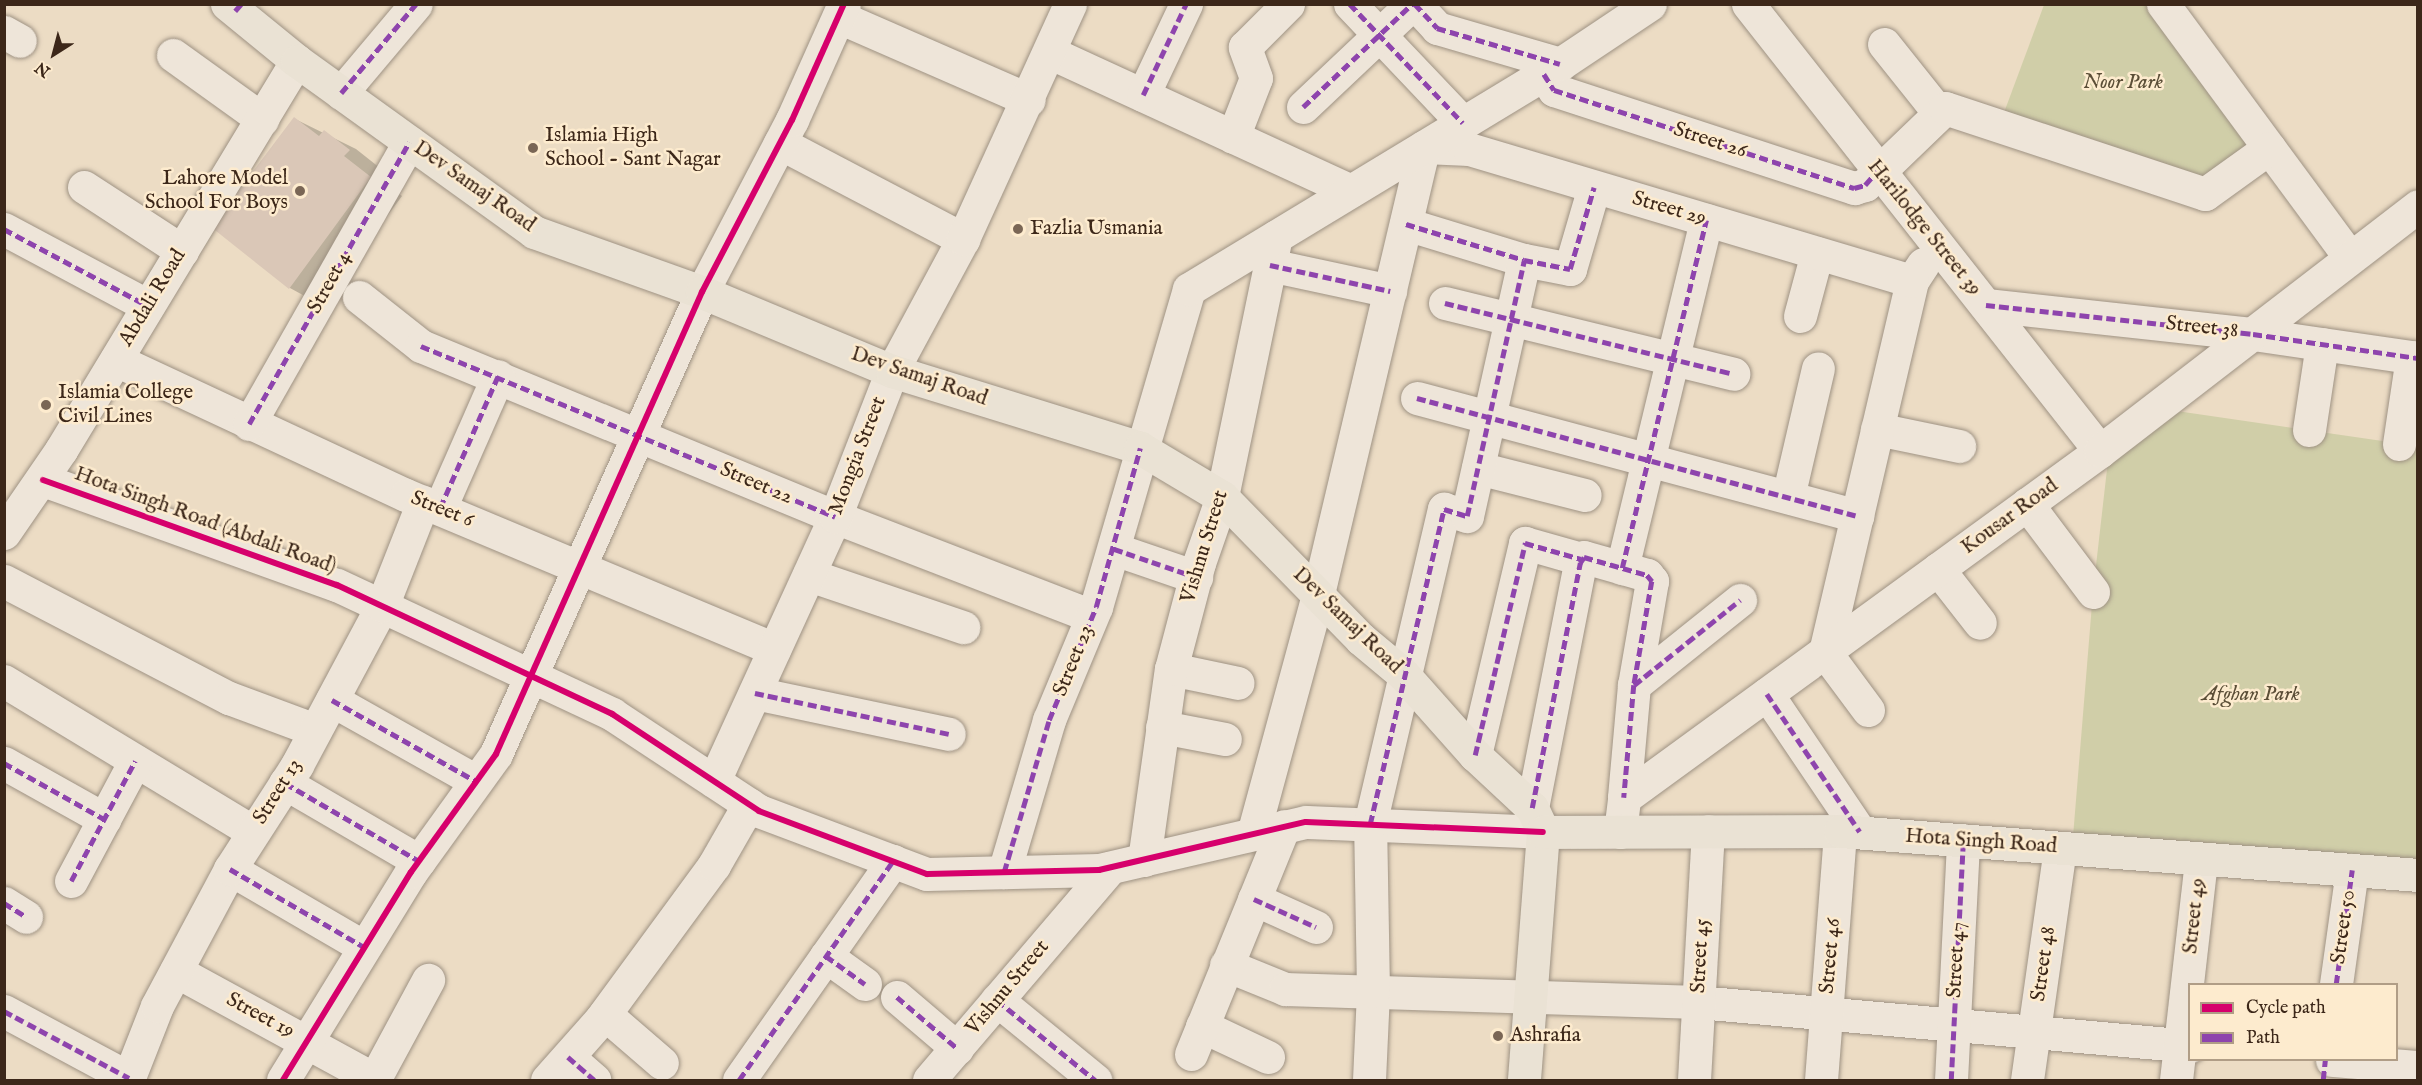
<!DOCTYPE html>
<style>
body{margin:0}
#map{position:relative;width:2422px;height:1085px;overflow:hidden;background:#ecdcc4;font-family:"IM FELL English",serif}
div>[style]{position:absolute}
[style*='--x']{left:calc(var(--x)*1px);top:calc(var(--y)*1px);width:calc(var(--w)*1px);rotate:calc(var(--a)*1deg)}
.green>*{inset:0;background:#d0cea8}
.shadow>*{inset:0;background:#0003}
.building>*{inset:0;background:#dac7b7}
.roads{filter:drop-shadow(0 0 2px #9e9283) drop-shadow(0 0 2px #9e9283)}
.minor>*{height:33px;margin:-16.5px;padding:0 16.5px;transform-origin:16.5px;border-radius:16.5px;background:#eee5d9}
.major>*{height:33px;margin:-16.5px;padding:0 16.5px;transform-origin:16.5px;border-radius:16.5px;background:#eae2d4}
.quiet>*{height:4.5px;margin-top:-2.25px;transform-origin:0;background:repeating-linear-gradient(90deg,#8e44ad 0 9px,transparent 0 13.5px)}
.cycleway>*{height:6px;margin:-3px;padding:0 3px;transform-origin:3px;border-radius:3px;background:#d6006c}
.dots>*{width:16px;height:16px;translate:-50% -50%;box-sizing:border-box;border:3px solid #fdebce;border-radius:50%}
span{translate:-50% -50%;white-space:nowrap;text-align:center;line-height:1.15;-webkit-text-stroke:5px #fdebce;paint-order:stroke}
.park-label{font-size:21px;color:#5b4e37;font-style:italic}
.poi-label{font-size:21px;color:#3c2719}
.left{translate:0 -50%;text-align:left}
.right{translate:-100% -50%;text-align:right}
.street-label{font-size:21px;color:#3c2719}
.frame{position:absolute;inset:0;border:6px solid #3c2719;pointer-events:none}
.legend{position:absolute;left:2188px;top:983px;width:210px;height:78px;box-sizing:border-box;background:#fdebce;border:2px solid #b09d86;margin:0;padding:8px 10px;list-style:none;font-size:18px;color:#3c2719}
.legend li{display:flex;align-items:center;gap:12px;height:30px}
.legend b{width:30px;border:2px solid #b09d86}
.north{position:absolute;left:24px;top:24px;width:60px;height:60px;-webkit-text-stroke:4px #fdebce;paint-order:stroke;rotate:216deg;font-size:16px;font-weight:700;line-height:24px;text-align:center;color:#3c2719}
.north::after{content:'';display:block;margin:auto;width:21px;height:27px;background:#3c2719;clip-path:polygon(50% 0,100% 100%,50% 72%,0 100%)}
</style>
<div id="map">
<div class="green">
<i style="clip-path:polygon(2044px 5px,2163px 5px,2269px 148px,2205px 194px,1999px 126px)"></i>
<i style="clip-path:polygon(2156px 408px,2417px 446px,2417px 875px,2072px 849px,2093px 592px,2110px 443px)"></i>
</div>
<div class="shadow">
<i style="clip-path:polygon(295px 119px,356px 149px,380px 168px,374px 175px,402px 196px,321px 305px,290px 288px,213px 226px)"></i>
</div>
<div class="building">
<i style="clip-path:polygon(294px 117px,319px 136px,324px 130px,350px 150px,344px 156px,371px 177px,289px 289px,211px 227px)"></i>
</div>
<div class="roads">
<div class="minor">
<i style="--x:1350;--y:4;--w:164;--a:46.5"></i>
<i style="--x:1415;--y:4;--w:33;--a:47"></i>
<i style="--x:1437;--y:28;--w:128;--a:16.3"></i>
<i style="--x:1748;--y:4;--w:569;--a:51.78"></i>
<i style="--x:2163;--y:4;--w:315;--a:53.6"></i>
<i style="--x:839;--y:17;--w:207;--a:23.6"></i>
<i style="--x:4;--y:32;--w:18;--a:29"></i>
<i style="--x:1884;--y:44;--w:88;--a:51.4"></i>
<i style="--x:1049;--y:52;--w:332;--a:24.7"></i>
<i style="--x:173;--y:55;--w:110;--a:35.7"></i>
<i style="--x:1544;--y:74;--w:19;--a:58"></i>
<i style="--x:1554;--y:90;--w:316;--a:18.1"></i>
<i style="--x:1854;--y:188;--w:11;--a:-15"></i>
<i style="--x:1865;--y:185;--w:111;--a:-43.9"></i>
<i style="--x:1945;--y:108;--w:274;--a:18.3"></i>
<i style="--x:2205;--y:194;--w:79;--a:-35.7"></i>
<i style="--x:341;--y:93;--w:116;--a:-49.9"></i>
<i style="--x:1143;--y:95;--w:101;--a:-64.7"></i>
<i style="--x:1303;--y:107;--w:150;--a:-43.4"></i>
<i style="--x:1233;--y:137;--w:63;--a:-68.7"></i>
<i style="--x:1256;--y:78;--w:33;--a:-110"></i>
<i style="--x:1245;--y:47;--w:61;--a:-45"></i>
<i style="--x:780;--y:143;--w:207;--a:27.7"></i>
<i style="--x:84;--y:187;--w:117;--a:33.1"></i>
<i style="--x:1406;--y:224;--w:123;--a:17"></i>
<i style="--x:1524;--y:260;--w:47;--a:11.1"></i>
<i style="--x:1570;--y:269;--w:85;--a:-73.7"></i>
<i style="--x:4;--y:229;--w:163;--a:28.1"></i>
<i style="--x:1270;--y:265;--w:123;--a:12.2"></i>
<i style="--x:359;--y:297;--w:79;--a:38.3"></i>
<i style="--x:421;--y:346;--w:448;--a:22.4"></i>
<i style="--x:835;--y:517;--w:275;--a:21.1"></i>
<i style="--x:1445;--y:303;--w:297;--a:13.8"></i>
<i style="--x:1986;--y:305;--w:269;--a:6.2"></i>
<i style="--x:2253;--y:334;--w:167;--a:8.3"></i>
<i style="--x:1800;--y:316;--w:65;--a:-74.9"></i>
<i style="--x:116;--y:360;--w:320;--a:25"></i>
<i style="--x:406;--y:495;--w:399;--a:22.7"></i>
<i style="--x:1417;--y:398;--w:456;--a:15"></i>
<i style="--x:249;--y:424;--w:324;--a:-60.4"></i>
<i style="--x:1877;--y:429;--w:84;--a:11.7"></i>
<i style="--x:2309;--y:430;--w:87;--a:-81.4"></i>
<i style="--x:2399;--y:444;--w:88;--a:-81.5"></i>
<i style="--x:1478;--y:468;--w:110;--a:14.2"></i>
<i style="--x:43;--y:480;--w:312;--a:19.7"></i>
<i style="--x:337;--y:585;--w:304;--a:25.1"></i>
<i style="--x:612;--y:714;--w:176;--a:33.4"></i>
<i style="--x:759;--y:811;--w:179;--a:20.6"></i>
<i style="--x:927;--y:874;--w:172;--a:-1.3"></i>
<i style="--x:1099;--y:870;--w:212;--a:-13.1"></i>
<i style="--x:1306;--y:822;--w:237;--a:2.4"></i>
<i style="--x:1788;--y:497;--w:132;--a:-76.9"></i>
<i style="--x:2027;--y:504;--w:110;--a:53.1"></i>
<i style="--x:440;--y:508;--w:144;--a:-66.3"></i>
<i style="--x:4;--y:533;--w:101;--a:-55.5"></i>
<i style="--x:61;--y:450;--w:455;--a:-58.8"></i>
<i style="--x:1114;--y:549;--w:87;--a:18.9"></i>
<i style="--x:1622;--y:568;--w:358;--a:-76.4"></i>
<i style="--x:1938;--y:569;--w:68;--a:52.1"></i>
<i style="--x:809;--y:575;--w:163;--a:18.7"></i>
<i style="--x:4;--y:581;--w:254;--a:27.5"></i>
<i style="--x:229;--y:698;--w:92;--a:20.4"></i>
<i style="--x:1171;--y:669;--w:68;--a:11.8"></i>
<i style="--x:4;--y:681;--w:291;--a:31.2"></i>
<i style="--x:1634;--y:685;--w:136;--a:-38.7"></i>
<i style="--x:755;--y:693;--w:198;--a:11.9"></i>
<i style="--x:1767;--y:694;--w:166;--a:56"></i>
<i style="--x:332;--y:700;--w:165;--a:29.4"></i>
<i style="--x:1868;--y:710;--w:72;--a:-126.6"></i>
<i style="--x:1825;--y:652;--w:381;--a:-76.8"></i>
<i style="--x:1912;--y:281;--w:20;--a:-57"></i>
<i style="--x:1162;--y:727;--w:64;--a:10.8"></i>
<i style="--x:1475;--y:755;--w:218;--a:-76.7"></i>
<i style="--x:1525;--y:543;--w:58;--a:15.9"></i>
<i style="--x:4;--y:763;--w:115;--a:29.2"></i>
<i style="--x:714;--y:781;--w:290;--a:-65.4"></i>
<i style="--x:835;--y:517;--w:157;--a:-68.7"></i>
<i style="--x:892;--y:371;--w:150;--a:-61.7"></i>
<i style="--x:963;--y:239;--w:258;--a:-65.5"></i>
<i style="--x:285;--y:783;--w:155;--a:30.2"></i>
<i style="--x:1532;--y:808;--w:250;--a:-78.9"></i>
<i style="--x:1580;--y:563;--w:7;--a:-56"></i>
<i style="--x:1584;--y:557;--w:66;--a:15.9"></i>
<i style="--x:1647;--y:575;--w:8;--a:50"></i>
<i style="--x:1652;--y:581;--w:106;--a:99.8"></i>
<i style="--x:1634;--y:685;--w:113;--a:95.1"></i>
<i style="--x:1620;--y:832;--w:34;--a:-83"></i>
<i style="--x:1624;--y:798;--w:589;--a:-36.09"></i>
<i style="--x:2100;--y:451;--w:401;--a:-37.6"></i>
<i style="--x:1253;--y:834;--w:249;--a:-74.8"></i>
<i style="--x:1318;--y:594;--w:459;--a:-76.7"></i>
<i style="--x:1424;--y:147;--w:45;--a:2.5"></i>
<i style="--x:1469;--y:149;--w:462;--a:16.6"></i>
<i style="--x:1144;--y:860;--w:193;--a:-82"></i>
<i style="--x:1171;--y:669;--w:110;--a:-75.2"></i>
<i style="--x:1199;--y:563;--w:70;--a:-70.8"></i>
<i style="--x:1222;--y:497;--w:266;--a:-78.3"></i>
<i style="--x:230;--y:869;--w:155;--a:30.2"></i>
<i style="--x:1004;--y:872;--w:159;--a:-73.5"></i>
<i style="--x:1049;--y:720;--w:122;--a:-67.4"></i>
<i style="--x:1096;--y:607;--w:331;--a:-73.7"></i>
<i style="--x:1189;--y:289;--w:434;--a:-31.2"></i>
<i style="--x:1560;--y:64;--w:108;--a:-33.7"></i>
<i style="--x:71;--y:881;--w:136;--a:-61.9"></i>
<i style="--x:1254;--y:899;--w:68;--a:24.3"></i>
<i style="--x:4;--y:903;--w:26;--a:32"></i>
<i style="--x:826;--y:956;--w:48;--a:35.7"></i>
<i style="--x:1226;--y:965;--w:64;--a:22.1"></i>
<i style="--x:1285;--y:989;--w:413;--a:1.8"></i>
<i style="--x:1698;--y:1002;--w:494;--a:5.1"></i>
<i style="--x:176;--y:971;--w:228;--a:28.6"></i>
<i style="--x:2336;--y:984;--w:115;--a:-82"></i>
<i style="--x:897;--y:997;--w:79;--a:40.4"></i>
<i style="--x:997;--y:1000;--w:127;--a:39.2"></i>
<i style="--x:4;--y:1011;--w:142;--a:28.2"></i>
<i style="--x:605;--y:1014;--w:75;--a:40.7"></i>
<i style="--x:1202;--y:1026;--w:73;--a:25.2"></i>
<i style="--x:1191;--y:1054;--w:246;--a:-67.8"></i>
<i style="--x:568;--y:1057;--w:35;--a:41"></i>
<i style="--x:2332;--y:1060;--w:86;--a:4.7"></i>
<i style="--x:128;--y:1080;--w:79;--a:-68.6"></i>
<i style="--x:157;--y:1006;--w:155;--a:-61.9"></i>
<i style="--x:230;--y:869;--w:124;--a:-57.2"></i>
<i style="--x:297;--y:765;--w:180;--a:-61.9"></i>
<i style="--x:382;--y:606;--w:112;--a:-68.5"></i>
<i style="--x:283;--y:1080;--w:244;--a:-58.4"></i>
<i style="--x:411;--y:872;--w:145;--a:-54.2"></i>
<i style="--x:496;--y:754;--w:506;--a:-65.97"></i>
<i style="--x:702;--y:292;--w:194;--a:-62.4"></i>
<i style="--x:792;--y:120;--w:127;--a:-65.9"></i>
<i style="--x:374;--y:1080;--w:114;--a:-61.6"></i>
<i style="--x:547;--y:1080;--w:81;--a:-48.5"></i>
<i style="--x:601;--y:1019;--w:191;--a:-53.7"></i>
<i style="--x:714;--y:865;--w:70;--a:-60.2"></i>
<i style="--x:739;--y:1080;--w:268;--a:-54.9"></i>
<i style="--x:929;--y:1080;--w:279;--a:-49.5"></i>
<i style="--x:1369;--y:1080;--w:89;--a:-87.4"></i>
<i style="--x:1373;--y:991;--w:167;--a:-91"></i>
<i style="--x:1370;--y:824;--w:324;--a:-76.8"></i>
<i style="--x:1444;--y:509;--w:24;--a:17"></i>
<i style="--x:1467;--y:516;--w:262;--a:-77.4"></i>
<i style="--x:1694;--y:1080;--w:249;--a:-86.8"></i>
<i style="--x:1821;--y:1080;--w:250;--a:-85.6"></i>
<i style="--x:1951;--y:1080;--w:240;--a:-87.1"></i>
<i style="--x:2027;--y:1080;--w:234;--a:-81.9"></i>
<i style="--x:2176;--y:1080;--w:222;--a:-83.5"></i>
</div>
<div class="major">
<i style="--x:227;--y:4;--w:90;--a:39.2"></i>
<i style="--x:297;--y:61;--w:292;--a:35.8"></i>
<i style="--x:534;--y:232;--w:178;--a:19.7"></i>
<i style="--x:702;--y:292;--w:206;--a:22.6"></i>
<i style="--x:892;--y:371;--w:260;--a:17.2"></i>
<i style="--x:1140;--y:448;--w:96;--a:30.9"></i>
<i style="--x:1222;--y:497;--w:199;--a:45.6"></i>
<i style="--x:1361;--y:639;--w:55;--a:39.8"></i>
<i style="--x:1403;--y:674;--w:108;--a:48.4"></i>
<i style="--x:1475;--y:755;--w:78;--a:42.9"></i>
<i style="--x:1532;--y:808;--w:26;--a:65"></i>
<i style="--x:1543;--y:832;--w:249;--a:94.4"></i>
<i style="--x:1543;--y:832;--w:297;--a:-0.2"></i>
<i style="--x:1840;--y:831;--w:580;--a:4.35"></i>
</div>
</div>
<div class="quiet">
<i style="--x:1350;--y:4;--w:164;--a:46.5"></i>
<i style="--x:1415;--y:4;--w:33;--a:47"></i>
<i style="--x:1437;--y:28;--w:128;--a:16.3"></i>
<i style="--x:235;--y:11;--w:9;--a:-49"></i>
<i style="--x:1544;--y:74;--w:19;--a:58"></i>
<i style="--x:1554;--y:90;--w:316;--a:18.1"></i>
<i style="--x:1854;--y:188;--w:11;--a:-15"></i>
<i style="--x:1865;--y:185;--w:18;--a:-49"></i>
<i style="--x:341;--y:93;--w:116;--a:-49.9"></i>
<i style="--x:1143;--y:95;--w:101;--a:-64.7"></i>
<i style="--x:1303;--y:107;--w:150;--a:-43.4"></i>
<i style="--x:1406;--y:224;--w:123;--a:17"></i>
<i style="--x:1524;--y:260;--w:47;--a:11.1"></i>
<i style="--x:1570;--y:269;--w:85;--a:-73.7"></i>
<i style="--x:4;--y:229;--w:163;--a:28.1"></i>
<i style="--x:1270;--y:265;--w:123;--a:12.2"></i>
<i style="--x:1445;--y:303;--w:297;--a:13.8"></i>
<i style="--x:1986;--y:305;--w:269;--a:6.2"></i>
<i style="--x:2253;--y:334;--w:167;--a:8.3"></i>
<i style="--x:421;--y:346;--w:448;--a:22.4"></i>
<i style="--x:1417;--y:398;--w:456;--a:15"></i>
<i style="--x:249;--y:424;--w:324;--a:-60.4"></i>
<i style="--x:440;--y:508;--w:144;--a:-66.3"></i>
<i style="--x:1114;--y:549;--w:87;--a:18.9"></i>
<i style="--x:1622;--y:568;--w:358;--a:-76.4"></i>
<i style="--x:1634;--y:685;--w:136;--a:-38.7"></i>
<i style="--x:755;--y:693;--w:198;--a:11.9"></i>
<i style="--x:1767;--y:694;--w:166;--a:56"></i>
<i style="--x:332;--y:700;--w:165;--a:29.4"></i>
<i style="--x:1475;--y:755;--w:218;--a:-76.7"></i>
<i style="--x:1525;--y:543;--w:58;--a:15.9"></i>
<i style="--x:4;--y:763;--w:115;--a:29.2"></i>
<i style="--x:285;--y:783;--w:155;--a:30.2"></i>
<i style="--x:1532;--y:808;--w:250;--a:-78.9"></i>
<i style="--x:1580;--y:563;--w:7;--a:-56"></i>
<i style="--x:1584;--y:557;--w:66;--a:15.9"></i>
<i style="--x:1647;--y:575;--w:8;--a:50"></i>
<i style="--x:1652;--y:581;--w:106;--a:99.8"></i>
<i style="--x:1634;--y:685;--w:113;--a:95.1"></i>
<i style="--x:1370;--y:824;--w:324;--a:-76.8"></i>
<i style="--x:1444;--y:509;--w:24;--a:17"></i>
<i style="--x:1467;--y:516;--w:262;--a:-77.4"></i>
<i style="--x:230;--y:869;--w:155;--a:30.2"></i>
<i style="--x:1004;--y:872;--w:159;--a:-73.5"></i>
<i style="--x:1049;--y:720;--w:122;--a:-67.4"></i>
<i style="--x:1096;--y:607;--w:165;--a:-74.5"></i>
<i style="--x:71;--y:881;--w:136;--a:-61.9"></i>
<i style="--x:1254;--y:899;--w:68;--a:24.3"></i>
<i style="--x:4;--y:903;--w:26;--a:32"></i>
<i style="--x:826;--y:956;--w:48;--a:35.7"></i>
<i style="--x:2336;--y:984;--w:115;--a:-82"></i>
<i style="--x:897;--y:997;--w:79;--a:40.4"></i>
<i style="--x:997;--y:1000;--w:127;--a:39.2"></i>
<i style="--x:4;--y:1011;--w:142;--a:28.2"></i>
<i style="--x:568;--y:1057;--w:35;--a:41"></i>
<i style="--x:739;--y:1080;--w:268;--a:-54.9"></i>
<i style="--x:1951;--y:1080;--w:240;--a:-87.1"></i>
<i style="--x:2323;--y:1080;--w:20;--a:-84"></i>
</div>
<div class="cycleway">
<i style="--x:43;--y:480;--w:312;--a:19.7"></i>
<i style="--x:337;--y:585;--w:304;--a:25.1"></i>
<i style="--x:612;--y:714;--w:176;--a:33.4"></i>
<i style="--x:759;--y:811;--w:179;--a:20.6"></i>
<i style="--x:927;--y:874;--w:172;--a:-1.3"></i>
<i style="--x:1099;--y:870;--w:212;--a:-13.1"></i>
<i style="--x:1306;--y:822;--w:237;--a:2.4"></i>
<i style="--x:283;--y:1080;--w:244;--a:-58.4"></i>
<i style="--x:411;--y:872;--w:145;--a:-54.2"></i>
<i style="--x:496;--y:754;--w:506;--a:-65.97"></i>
<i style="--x:702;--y:292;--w:194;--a:-62.4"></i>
<i style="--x:792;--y:120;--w:127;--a:-65.9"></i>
</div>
<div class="dots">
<i style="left:533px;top:148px;background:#7a6655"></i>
<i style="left:300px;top:191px;background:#7a6655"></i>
<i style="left:1018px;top:229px;background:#7a6655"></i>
<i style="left:46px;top:405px;background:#7a6655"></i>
<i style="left:1498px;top:1036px;background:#7a6655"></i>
</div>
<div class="park-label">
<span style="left:2123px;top:83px">Noor Park</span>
<span style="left:2251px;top:695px">Afghan Park</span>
</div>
<div class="poi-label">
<span class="left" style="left:545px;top:148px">Islamia High<br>School - Sant Nagar</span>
<span class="right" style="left:288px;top:191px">Lahore Model<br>School For Boys</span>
<span class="left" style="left:1030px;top:229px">Fazlia Usmania</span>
<span class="left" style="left:58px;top:405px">Islamia College<br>Civil Lines</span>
<span class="left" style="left:1510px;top:1036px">Ashrafia</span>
</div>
<div class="street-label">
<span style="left:1710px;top:141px;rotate:18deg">Street 26</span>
<span style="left:474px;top:187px;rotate:35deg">Dev Samaj Road</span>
<span style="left:1669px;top:209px;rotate:16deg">Street 29</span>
<span style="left:1924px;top:228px;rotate:51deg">Harilodge Street 39</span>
<span style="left:330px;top:283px;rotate:-61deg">Street 4</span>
<span style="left:153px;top:298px;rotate:-59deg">Abdali Road</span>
<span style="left:2202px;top:328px;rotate:6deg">Street 38</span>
<span style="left:919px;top:377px;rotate:19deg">Dev Samaj Road</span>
<span style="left:858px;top:456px;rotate:-69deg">Mongia Street</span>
<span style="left:756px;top:484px;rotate:23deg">Street 22</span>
<span style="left:442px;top:510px;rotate:22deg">Street 6</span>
<span style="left:2010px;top:517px;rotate:-36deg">Kousar Road</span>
<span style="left:205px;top:521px;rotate:20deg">Hota Singh Road (Abdali Road)</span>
<span style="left:1205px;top:547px;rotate:-73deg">Vishnu Street</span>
<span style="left:1347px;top:621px;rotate:44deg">Dev Samaj Road</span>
<span style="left:1074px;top:661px;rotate:-68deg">Street 23</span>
<span style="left:278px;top:792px;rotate:-58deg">Street 13</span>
<span style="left:1981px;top:842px;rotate:4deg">Hota Singh Road</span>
<span style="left:2195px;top:916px;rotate:-84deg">Street 49</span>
<span style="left:2344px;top:927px;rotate:-82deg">Street 50</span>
<span style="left:1701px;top:956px;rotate:-87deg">Street 45</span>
<span style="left:1831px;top:956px;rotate:-85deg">Street 46</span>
<span style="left:1957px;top:960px;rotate:-87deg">Street 47</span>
<span style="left:2044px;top:964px;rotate:-82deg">Street 48</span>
<span style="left:1008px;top:988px;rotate:-50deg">Vishnu Street</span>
<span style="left:260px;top:1016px;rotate:28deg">Street 19</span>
</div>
<div class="frame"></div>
<ul class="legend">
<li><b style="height:8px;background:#d6006c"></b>Cycle path</li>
<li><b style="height:8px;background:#8e44ad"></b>Path</li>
</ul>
<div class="north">N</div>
</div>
